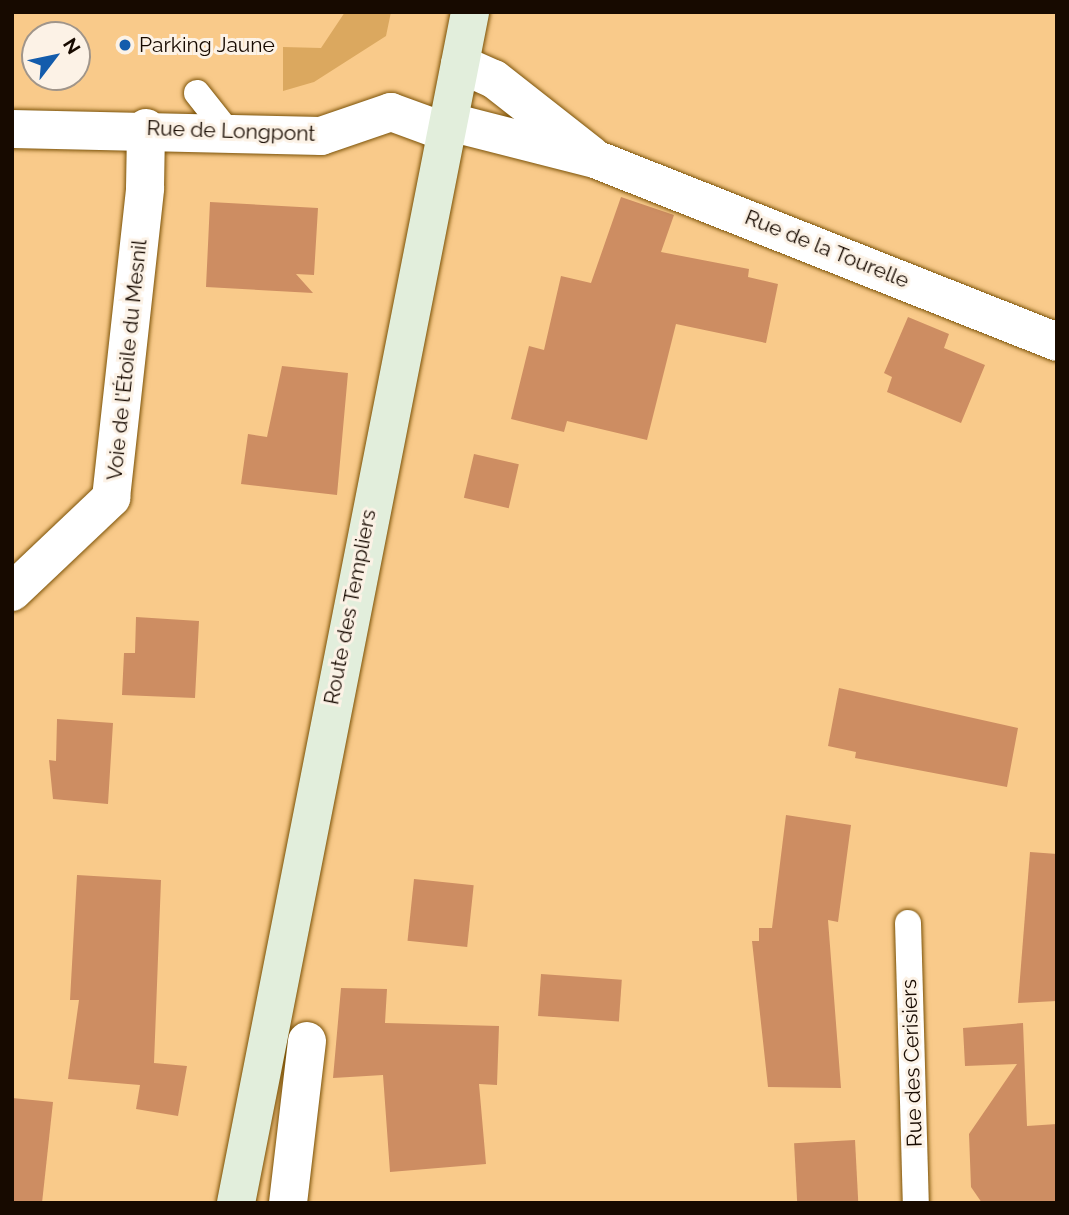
<!DOCTYPE html>
<meta charset="utf-8">
<style>
body{margin:0}
#map{position:relative;width:1069px;height:1215px;overflow:hidden;background:#f9ca8a;font-family:Raleway,sans-serif}
div>[style]{position:absolute}
[style*='--x']{left:calc(var(--x)*1px);top:calc(var(--y)*1px);width:calc(var(--w)*1px);rotate:calc(var(--a)*1deg)}
.green>*{inset:0;background:#dba85f}
.building>*{inset:0;background:#cd8d62;transform-origin:0 0}
.roads{filter:drop-shadow(0 0 2px #7b5207) drop-shadow(0 0 2px #7b5207)}
.lane>*{height:26px;margin:-13px;padding:0 13px;transform-origin:13px;border-radius:13px;background:#fff}
.street>*{height:38px;margin:-19px;padding:0 19px;transform-origin:19px;border-radius:19px;background:#fff}
.secondary>*{height:38px;margin:-19px;padding:0 19px;transform-origin:19px;border-radius:19px;background:#e2eedc}
.dots>*{width:19px;height:19px;translate:-50% -50%;box-sizing:border-box;border:4px solid #fcf2e6;border-radius:50%}
span{translate:-50% -50%;white-space:nowrap;text-align:center;line-height:1.15;-webkit-text-stroke:6px #fcf2e6;paint-order:stroke}
.poi-label{font-size:21px;color:#170a00}
.left{translate:0 -50%;text-align:left}
.street-label{font-size:21px;color:#170a00}
.frame{position:absolute;inset:0;border:14px solid #170a00;pointer-events:none}
.north{position:absolute;left:21px;top:21px;width:70px;height:70px;box-sizing:border-box;background:#fcf2e6;border:2px solid #a0958a;border-radius:50%;rotate:58deg;font-size:19px;font-weight:700;line-height:28px;text-align:center;color:#170a00}
.north::after{content:'';display:block;margin:auto;width:24px;height:32px;background:#135cac;clip-path:polygon(50% 0,100% 100%,50% 72%,0 100%)}
</style>
<div id="map">
<div class="green">
<i style="clip-path:polygon(345px 12px,391px 12px,386px 36px,314px 82px,283px 91px,283px 47px,321px 48px)"></i>
</div>
<div class="building">
<i style="clip-path:polygon(621px 197px,674px 215px,661px 252px,749px 269px,748px 277px,778px 284px,766px 343px,676px 324px,647px 440px,567px 421px,564px 432px,511px 419px,529px 346px,544px 350px,561px 276px,591px 283px)"></i>
<i style="clip-path:polygon(210px 202px,318px 208px,314px 275px,296px 274px,313px 293px,206px 287px)"></i>
<i style="clip-path:polygon(908px 317px,949px 334px,944px 348px,985px 365px,961px 423px,887px 392px,892px 377px,884px 373px)"></i>
<i style="clip-path:polygon(282px 366px,348px 373px,337px 495px,241px 484px,248px 434px,267px 437px)"></i>
<i style="left:474px;top:454px;width:46px;height:45px;rotate:13deg"></i>
<i style="clip-path:polygon(136px 617px,199px 621px,195px 698px,122px 695px,124px 653px,135px 653px)"></i>
<i style="clip-path:polygon(839px 688px,1018px 728px,1007px 787px,855px 758px,856px 752px,828px 746px)"></i>
<i style="clip-path:polygon(57px 719px,113px 723px,108px 804px,53px 799px,49px 760px,56px 761px)"></i>
<i style="clip-path:polygon(786px 815px,851px 825px,838px 922px,828px 920px,841px 1088px,768px 1087px,752px 941px,759px 941px,759px 928px,772px 928px)"></i>
<i style="clip-path:polygon(1030px 852px,1057px 854px,1057px 1001px,1018px 1003px)"></i>
<i style="clip-path:polygon(77px 875px,161px 880px,154px 1063px,187px 1066px,178px 1116px,136px 1109px,140px 1085px,68px 1079px,79px 1000px,70px 1000px)"></i>
<i style="left:414px;top:879px;width:60px;height:62px;rotate:6deg"></i>
<i style="left:541px;top:974px;width:81px;height:42px;rotate:4deg"></i>
<i style="clip-path:polygon(341px 988px,387px 989px,385px 1023px,499px 1026px,497px 1085px,479px 1084px,486px 1164px,390px 1172px,383px 1075px,333px 1078px)"></i>
<i style="clip-path:polygon(1023px 1023px,1027px 1126px,1057px 1124px,1057px 1203px,982px 1203px,971px 1187px,969px 1134px,1017px 1064px,965px 1066px,963px 1028px)"></i>
<i style="clip-path:polygon(12px 1098px,53px 1102px,42px 1203px,12px 1203px)"></i>
<i style="left:855px;top:1140px;width:63px;height:61px;rotate:87deg"></i>
</div>
<div class="roads">
<div class="lane">
<i style="--x:197;--y:93;--w:48;--a:51.7"></i>
<i style="--x:908;--y:923;--w:280;--a:88.4"></i>
</div>
<div class="street">
<i style="--x:460;--y:64;--w:37;--a:24"></i>
<i style="--x:494;--y:79;--w:123;--a:38.1"></i>
<i style="--x:446;--y:121;--w:154;--a:14.3"></i>
<i style="--x:595;--y:159;--w:497;--a:21.6"></i>
<i style="--x:12;--y:129;--w:309;--a:1.3"></i>
<i style="--x:321;--y:136;--w:74;--a:-18.9"></i>
<i style="--x:391;--y:112;--w:55;--a:20.1"></i>
<i style="--x:12;--y:592;--w:137;--a:-43.5"></i>
<i style="--x:111;--y:498;--w:312;--a:-83.7"></i>
<i style="--x:145;--y:188;--w:60;--a:-89"></i>
<i style="--x:288;--y:1203;--w:163;--a:-83.3"></i>
</div>
<div class="secondary">
<i style="--x:236;--y:1203;--w:1214;--a:-78.88"></i>
</div>
</div>
<div class="dots">
<i style="left:125px;top:45px;background:#135cac"></i>
</div>
<div class="poi-label">
<span class="left" style="left:139px;top:45px">Parking Jaune</span>
</div>
<div class="street-label">
<span style="left:231px;top:131px;rotate:2deg">Rue de Longpont</span>
<span style="left:827px;top:249px;rotate:22deg">Rue de la Tourelle</span>
<span style="left:127px;top:360px;rotate:-84deg">Voie de l'Étoile du Mesnil</span>
<span style="left:350px;top:607px;rotate:-79deg">Route des Templiers</span>
<span style="left:912px;top:1063px;rotate:-92deg">Rue des Cerisiers</span>
</div>
<div class="frame"></div>
<div class="north">N</div>
</div>
